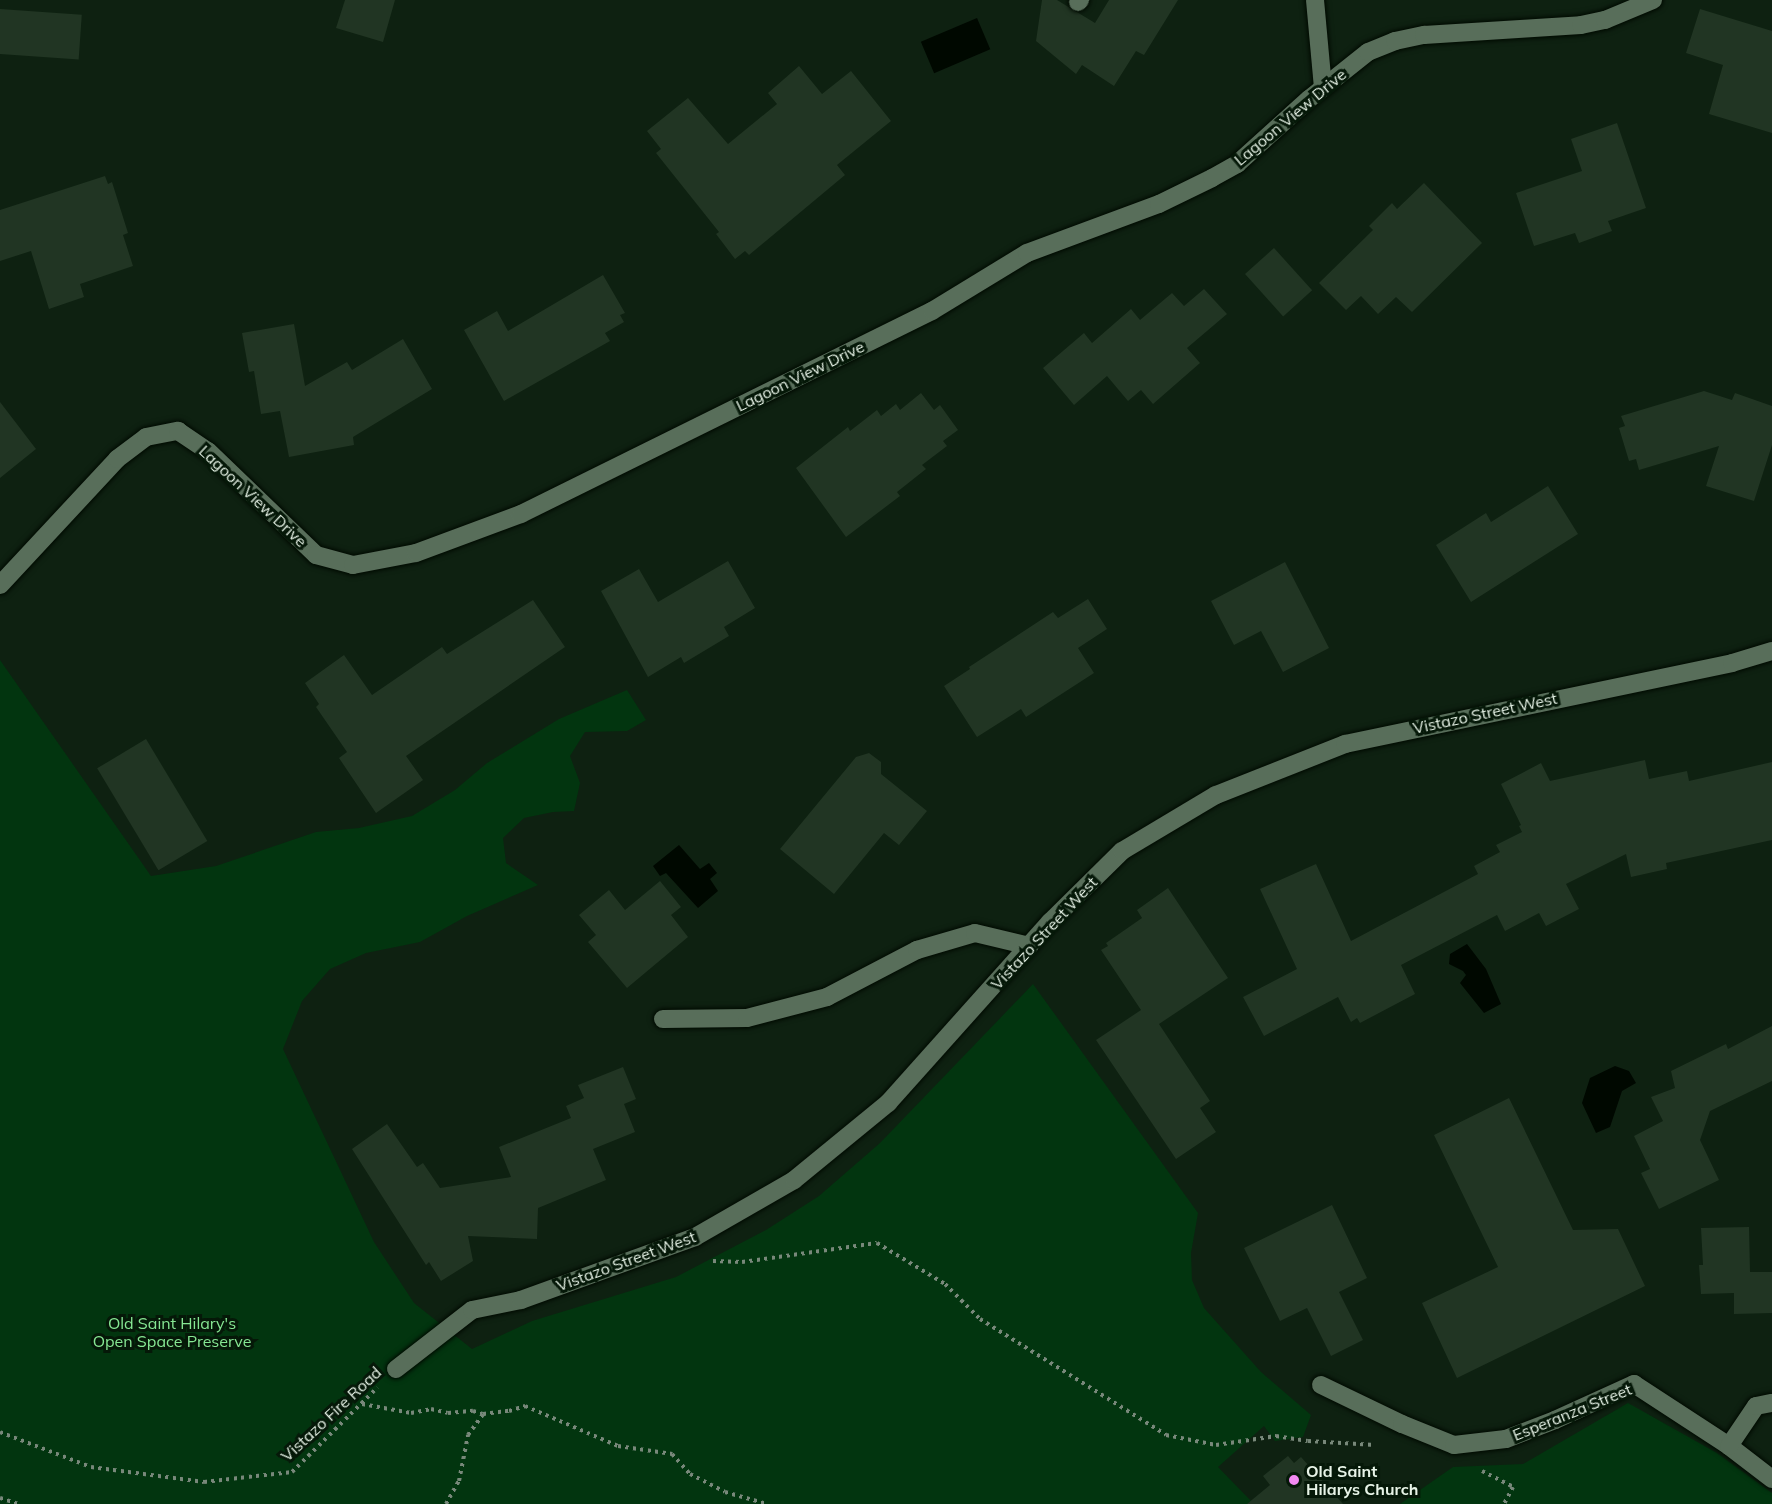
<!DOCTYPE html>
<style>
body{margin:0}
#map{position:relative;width:1772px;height:1504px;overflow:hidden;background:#0e2111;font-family:Mulish,sans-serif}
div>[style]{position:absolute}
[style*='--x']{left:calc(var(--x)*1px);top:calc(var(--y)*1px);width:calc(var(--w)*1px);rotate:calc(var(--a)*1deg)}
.green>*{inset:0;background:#02350f}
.water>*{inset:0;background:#000800;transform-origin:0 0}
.building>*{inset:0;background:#213523;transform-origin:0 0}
.path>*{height:4px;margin-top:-2px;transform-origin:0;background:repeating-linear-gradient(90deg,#78887a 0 3px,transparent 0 7.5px)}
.roads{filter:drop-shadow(0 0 2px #000a01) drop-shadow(0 0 2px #000a01)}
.minor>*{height:18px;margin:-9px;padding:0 9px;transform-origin:9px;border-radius:9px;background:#586e5a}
.dots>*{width:16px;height:16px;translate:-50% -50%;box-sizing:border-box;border:3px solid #051808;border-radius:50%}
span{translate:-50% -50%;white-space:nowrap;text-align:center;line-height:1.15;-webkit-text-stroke:6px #051808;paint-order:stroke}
.street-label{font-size:16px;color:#e7f3e7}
.park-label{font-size:16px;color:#86e793}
.poi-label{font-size:16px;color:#e7f3e7;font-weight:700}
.left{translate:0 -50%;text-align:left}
</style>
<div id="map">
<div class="green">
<i style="clip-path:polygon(0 660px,151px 876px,216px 866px,316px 832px,359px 828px,412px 816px,455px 790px,487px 763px,559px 719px,627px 690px,646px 720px,627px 731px,585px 732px,570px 756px,580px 783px,574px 811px,553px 812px,524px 818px,503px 838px,506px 863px,538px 885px,467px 916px,420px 942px,366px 953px,330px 969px,302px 1001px,283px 1049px,374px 1242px,414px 1303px,472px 1349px,532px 1321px,676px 1277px,766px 1230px,819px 1196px,880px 1143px,1033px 984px,1198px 1213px,1191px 1253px,1192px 1280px,1204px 1308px,1261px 1372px,1311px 1415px,1303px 1437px,1275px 1441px,1264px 1426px,1218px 1467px,1254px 1504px,0 1504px)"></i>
<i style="clip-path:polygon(1628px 1403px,1717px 1453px,1772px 1493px,1772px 1504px,1400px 1504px,1453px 1467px,1523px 1464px)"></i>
</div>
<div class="water">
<i style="left:977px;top:18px;width:34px;height:61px;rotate:67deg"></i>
<i style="clip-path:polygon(679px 845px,700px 869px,709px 863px,717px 873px,710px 879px,718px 891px,698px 908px,666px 873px,660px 876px,653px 866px)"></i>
<i style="clip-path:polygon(1467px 944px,1486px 969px,1501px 1004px,1484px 1013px,1460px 983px,1466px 975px,1463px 971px,1449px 964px,1450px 954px)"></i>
<i style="clip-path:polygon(1615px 1066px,1629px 1071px,1636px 1083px,1622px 1091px,1610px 1127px,1596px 1133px,1582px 1103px,1590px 1078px)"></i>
</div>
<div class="building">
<i style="clip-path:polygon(345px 0,395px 0,383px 42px,336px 28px)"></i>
<i style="clip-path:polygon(1042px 0,1057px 0,1095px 23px,1109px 0,1178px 0,1144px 55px,1136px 51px,1114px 86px,1082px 65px,1076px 74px,1036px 41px)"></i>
<i style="left:0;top:9px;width:82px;height:45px;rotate:4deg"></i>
<i style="clip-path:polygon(1700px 9px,1772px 31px,1772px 133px,1709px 114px,1723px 65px,1686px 53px)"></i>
<i style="clip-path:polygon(799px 66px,822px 94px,851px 71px,891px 121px,837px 165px,845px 175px,749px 255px,745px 251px,735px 259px,716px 234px,719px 232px,656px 153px,661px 149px,647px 131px,688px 98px,728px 144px,777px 104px,768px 93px)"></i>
<i style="clip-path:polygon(1617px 123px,1646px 208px,1608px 221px,1612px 231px,1579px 243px,1575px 233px,1534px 246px,1516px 193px,1582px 171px,1571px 139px)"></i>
<i style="clip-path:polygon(105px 176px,108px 184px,112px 182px,128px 233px,123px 235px,133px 266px,80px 284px,84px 297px,49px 309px,31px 251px,0 261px,0 210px)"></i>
<i style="clip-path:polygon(1424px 183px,1482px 243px,1412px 312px,1396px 297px,1378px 314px,1361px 296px,1346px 310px,1319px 283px,1373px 230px,1369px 226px,1392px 203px,1397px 209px)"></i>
<i style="left:1274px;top:248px;width:57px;height:39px;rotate:48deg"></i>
<i style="clip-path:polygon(603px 275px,625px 313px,620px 315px,624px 322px,605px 333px,610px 341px,504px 401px,464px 330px,497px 311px,508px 331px)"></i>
<i style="clip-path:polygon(1204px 289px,1227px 314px,1187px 348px,1200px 363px,1153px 404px,1141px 390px,1128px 401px,1107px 376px,1074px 405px,1043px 368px,1084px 333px,1092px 343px,1131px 309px,1140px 320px,1172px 293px,1184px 306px)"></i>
<i style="clip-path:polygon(294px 324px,305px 386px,347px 362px,352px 370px,403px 339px,432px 389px,353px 437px,354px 445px,289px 457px,280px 411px,261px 414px,254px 371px,249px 372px,242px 333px)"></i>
<i style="clip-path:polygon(1704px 391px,1732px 400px,1735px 393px,1772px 406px,1772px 445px,1754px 501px,1706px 486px,1719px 446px,1639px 470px,1636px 459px,1629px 461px,1619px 428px,1625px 426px,1621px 416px)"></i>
<i style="clip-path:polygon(921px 393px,934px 410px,940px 405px,958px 430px,943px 441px,947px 446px,922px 465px,926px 469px,897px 492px,900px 496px,846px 537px,796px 468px,848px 427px,850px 431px,877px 410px,881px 416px,896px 404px,900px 410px)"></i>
<i style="clip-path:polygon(0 402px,36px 449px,0 478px)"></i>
<i style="clip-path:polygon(1548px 486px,1578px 534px,1471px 602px,1436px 545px,1486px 513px,1491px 522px)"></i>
<i style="clip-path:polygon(728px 561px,755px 608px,724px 627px,729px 636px,684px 663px,681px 657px,648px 677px,601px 591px,639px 569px,658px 602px)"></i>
<i style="clip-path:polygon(1285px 562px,1329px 648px,1283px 672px,1261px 631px,1234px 645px,1211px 601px)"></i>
<i style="clip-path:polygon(1088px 599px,1107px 629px,1078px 648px,1094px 673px,1026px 717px,1021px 709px,977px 737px,944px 686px,970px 669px,969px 667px,1053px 612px,1058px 618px)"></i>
<i style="clip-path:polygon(533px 600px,565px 647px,406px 756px,423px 780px,376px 813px,339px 758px,347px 752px,316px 707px,319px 704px,305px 683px,344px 655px,372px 695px,442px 647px,447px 654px)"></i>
<i style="left:146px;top:739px;width:119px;height:57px;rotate:59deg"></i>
<i style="clip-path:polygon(869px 753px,881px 762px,881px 774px,927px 811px,899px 845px,884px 833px,834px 894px,780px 849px,856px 757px)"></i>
<i style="clip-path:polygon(1645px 760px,1649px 779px,1687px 771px,1689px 781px,1772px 762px,1772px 840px,1666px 863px,1667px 869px,1631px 877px,1626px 854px,1566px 884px,1579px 909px,1546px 926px,1539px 913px,1505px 931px,1497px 915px,1401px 965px,1415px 994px,1360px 1023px,1357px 1018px,1351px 1022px,1338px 997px,1264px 1036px,1243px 997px,1297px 969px,1260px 889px,1316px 864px,1351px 941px,1478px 874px,1474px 866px,1500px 852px,1496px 845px,1522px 832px,1519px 826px,1521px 825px,1501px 784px,1541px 763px,1550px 781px)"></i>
<i style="clip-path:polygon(660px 881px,681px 907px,671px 915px,688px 937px,627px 988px,588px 942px,596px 935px,579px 915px,609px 890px,625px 910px)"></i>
<i style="clip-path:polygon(1168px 888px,1228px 978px,1159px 1024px,1210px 1101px,1200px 1108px,1216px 1132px,1176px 1159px,1096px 1040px,1141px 1010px,1101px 950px,1108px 946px,1106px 943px,1142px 918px,1137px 910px)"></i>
<i style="clip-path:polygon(1772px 1026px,1772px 1081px,1710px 1111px,1700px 1140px,1719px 1180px,1659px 1209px,1641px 1173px,1650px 1169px,1634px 1136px,1663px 1121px,1651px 1097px,1675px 1088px,1671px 1071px,1726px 1044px,1728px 1049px)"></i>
<i style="clip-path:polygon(623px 1067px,636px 1099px,624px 1104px,635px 1132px,593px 1149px,606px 1180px,538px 1208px,537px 1239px,468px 1236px,473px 1261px,441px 1281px,429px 1262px,426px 1265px,352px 1149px,387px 1124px,417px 1167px,423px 1163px,440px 1188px,511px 1177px,499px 1147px,571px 1118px,566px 1106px,584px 1098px,578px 1085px)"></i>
<i style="clip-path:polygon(1509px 1098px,1573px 1230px,1618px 1229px,1645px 1286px,1457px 1378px,1422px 1303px,1498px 1267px,1434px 1135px)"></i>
<i style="clip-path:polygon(1332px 1205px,1367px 1278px,1339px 1292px,1363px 1340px,1331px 1356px,1307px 1308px,1280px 1321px,1244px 1248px)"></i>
<i style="clip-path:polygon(1749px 1227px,1750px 1272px,1772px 1272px,1772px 1313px,1734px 1314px,1734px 1293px,1701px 1294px,1699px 1265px,1703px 1265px,1701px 1228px)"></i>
<i style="clip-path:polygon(1288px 1456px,1294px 1463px,1301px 1457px,1343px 1504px,1247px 1504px,1270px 1485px,1263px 1476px)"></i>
</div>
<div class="path">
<i style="--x:713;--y:1261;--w:29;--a:2"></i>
<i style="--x:742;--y:1262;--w:136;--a:-8"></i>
<i style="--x:877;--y:1243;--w:79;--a:31.1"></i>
<i style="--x:945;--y:1284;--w:49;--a:45"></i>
<i style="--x:980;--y:1319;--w:219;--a:31.9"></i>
<i style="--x:1166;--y:1435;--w:51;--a:11.3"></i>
<i style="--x:1216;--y:1445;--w:61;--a:-8.5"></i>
<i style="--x:1276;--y:1436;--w:32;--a:9"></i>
<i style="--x:1308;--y:1441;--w:67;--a:3.4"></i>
<i style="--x:362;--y:1404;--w:50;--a:10.4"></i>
<i style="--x:411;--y:1413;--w:20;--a:-11"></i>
<i style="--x:431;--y:1409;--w:17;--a:13"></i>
<i style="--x:448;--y:1413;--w:25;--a:-5"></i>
<i style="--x:473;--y:1411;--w:10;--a:17"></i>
<i style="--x:0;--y:1432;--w:97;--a:21"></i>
<i style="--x:91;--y:1467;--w:114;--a:7.6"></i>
<i style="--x:204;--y:1482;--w:89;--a:-6.5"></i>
<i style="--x:292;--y:1472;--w:120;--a:-44.7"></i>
<i style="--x:1482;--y:1471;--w:35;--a:27"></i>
<i style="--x:1513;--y:1487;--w:19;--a:118"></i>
<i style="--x:0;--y:1498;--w:20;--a:18"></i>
<i style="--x:446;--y:1504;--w:26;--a:-61"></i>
<i style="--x:459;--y:1481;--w:47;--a:-78.9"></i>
<i style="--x:468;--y:1435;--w:26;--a:-54"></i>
<i style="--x:483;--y:1414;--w:26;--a:-7"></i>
<i style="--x:509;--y:1411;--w:17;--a:-17"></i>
<i style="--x:525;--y:1406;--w:101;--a:23.3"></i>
<i style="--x:618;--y:1446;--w:55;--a:8.4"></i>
<i style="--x:672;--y:1454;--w:27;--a:48"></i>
<i style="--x:690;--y:1474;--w:39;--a:27"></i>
<i style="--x:725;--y:1492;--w:44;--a:15.9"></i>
</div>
<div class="roads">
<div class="minor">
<i style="--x:1315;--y:0;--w:88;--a:84.8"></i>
<i style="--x:1078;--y:2;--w:3;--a:-45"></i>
<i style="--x:0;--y:585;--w:172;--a:-47.1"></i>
<i style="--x:117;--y:459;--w:36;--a:-37"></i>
<i style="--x:146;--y:437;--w:33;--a:-11"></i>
<i style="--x:178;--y:431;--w:36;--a:34"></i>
<i style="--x:208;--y:451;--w:150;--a:43.9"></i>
<i style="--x:316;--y:555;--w:38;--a:15"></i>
<i style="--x:353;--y:565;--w:64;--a:-10.8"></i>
<i style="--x:416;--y:553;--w:112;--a:-20.4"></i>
<i style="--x:521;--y:514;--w:458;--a:-26.3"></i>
<i style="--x:932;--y:311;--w:111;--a:-31.4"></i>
<i style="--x:1027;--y:253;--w:141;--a:-20.4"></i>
<i style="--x:1159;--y:204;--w:59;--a:-26.1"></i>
<i style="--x:1212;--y:178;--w:29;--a:-29"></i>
<i style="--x:1237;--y:164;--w:97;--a:-42.1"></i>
<i style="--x:1309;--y:99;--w:75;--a:-38.5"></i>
<i style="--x:1368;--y:52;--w:29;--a:-22"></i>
<i style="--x:1395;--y:41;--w:30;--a:-12"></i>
<i style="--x:1424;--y:35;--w:157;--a:-3.6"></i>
<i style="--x:1581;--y:25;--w:25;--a:-12"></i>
<i style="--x:1605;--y:20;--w:52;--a:-22.6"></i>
<i style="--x:663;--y:1019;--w:84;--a:-0.7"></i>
<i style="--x:747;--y:1018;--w:83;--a:-14.7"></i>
<i style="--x:827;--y:997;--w:102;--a:-27.6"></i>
<i style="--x:917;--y:950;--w:60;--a:-16.3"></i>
<i style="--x:975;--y:933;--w:56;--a:13.5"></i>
<i style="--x:396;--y:1369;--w:96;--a:-37.8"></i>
<i style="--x:472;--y:1310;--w:50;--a:-11.5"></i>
<i style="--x:521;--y:1300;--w:185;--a:-19.9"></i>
<i style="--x:695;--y:1237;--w:114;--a:-29.9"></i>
<i style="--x:794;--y:1180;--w:122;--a:-39.3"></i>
<i style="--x:888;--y:1103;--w:243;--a:-48.2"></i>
<i style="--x:1050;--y:922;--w:101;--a:-44.6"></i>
<i style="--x:1122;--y:851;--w:109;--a:-30.8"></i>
<i style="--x:1216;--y:795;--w:139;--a:-21.6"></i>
<i style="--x:1345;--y:744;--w:395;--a:-11.8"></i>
<i style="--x:1732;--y:663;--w:42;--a:-16.7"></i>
<i style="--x:1321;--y:1385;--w:90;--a:25.7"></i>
<i style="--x:1402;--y:1424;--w:56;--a:22"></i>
<i style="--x:1454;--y:1445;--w:52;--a:-6.6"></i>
<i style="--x:1506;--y:1439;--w:53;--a:-21.2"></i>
<i style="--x:1555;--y:1420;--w:87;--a:-24.5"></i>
<i style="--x:1634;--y:1384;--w:113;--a:33.1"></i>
<i style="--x:1729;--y:1446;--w:54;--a:37.5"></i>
<i style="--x:1729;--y:1446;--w:48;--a:-56"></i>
<i style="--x:1756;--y:1406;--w:16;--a:-11"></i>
</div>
</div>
<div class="dots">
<i style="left:1294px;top:1480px;background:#f28af2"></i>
</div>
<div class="street-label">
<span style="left:1290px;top:117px;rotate:-40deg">Lagoon View Drive</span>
<span style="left:800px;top:376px;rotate:-26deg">Lagoon View Drive</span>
<span style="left:253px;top:496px;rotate:43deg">Lagoon View Drive</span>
<span style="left:1485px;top:713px;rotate:-12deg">Vistazo Street West</span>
<span style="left:1044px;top:933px;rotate:-47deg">Vistazo Street West</span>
<span style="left:626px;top:1261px;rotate:-20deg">Vistazo Street West</span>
<span style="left:1572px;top:1412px;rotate:-22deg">Esperanza Street</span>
<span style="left:331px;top:1414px;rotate:-43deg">Vistazo Fire Road</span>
</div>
<div class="park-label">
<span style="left:172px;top:1332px">Old Saint Hilary's<br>Open Space Preserve</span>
</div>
<div class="poi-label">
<span class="left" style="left:1306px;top:1480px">Old Saint<br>Hilarys Church</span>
</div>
</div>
